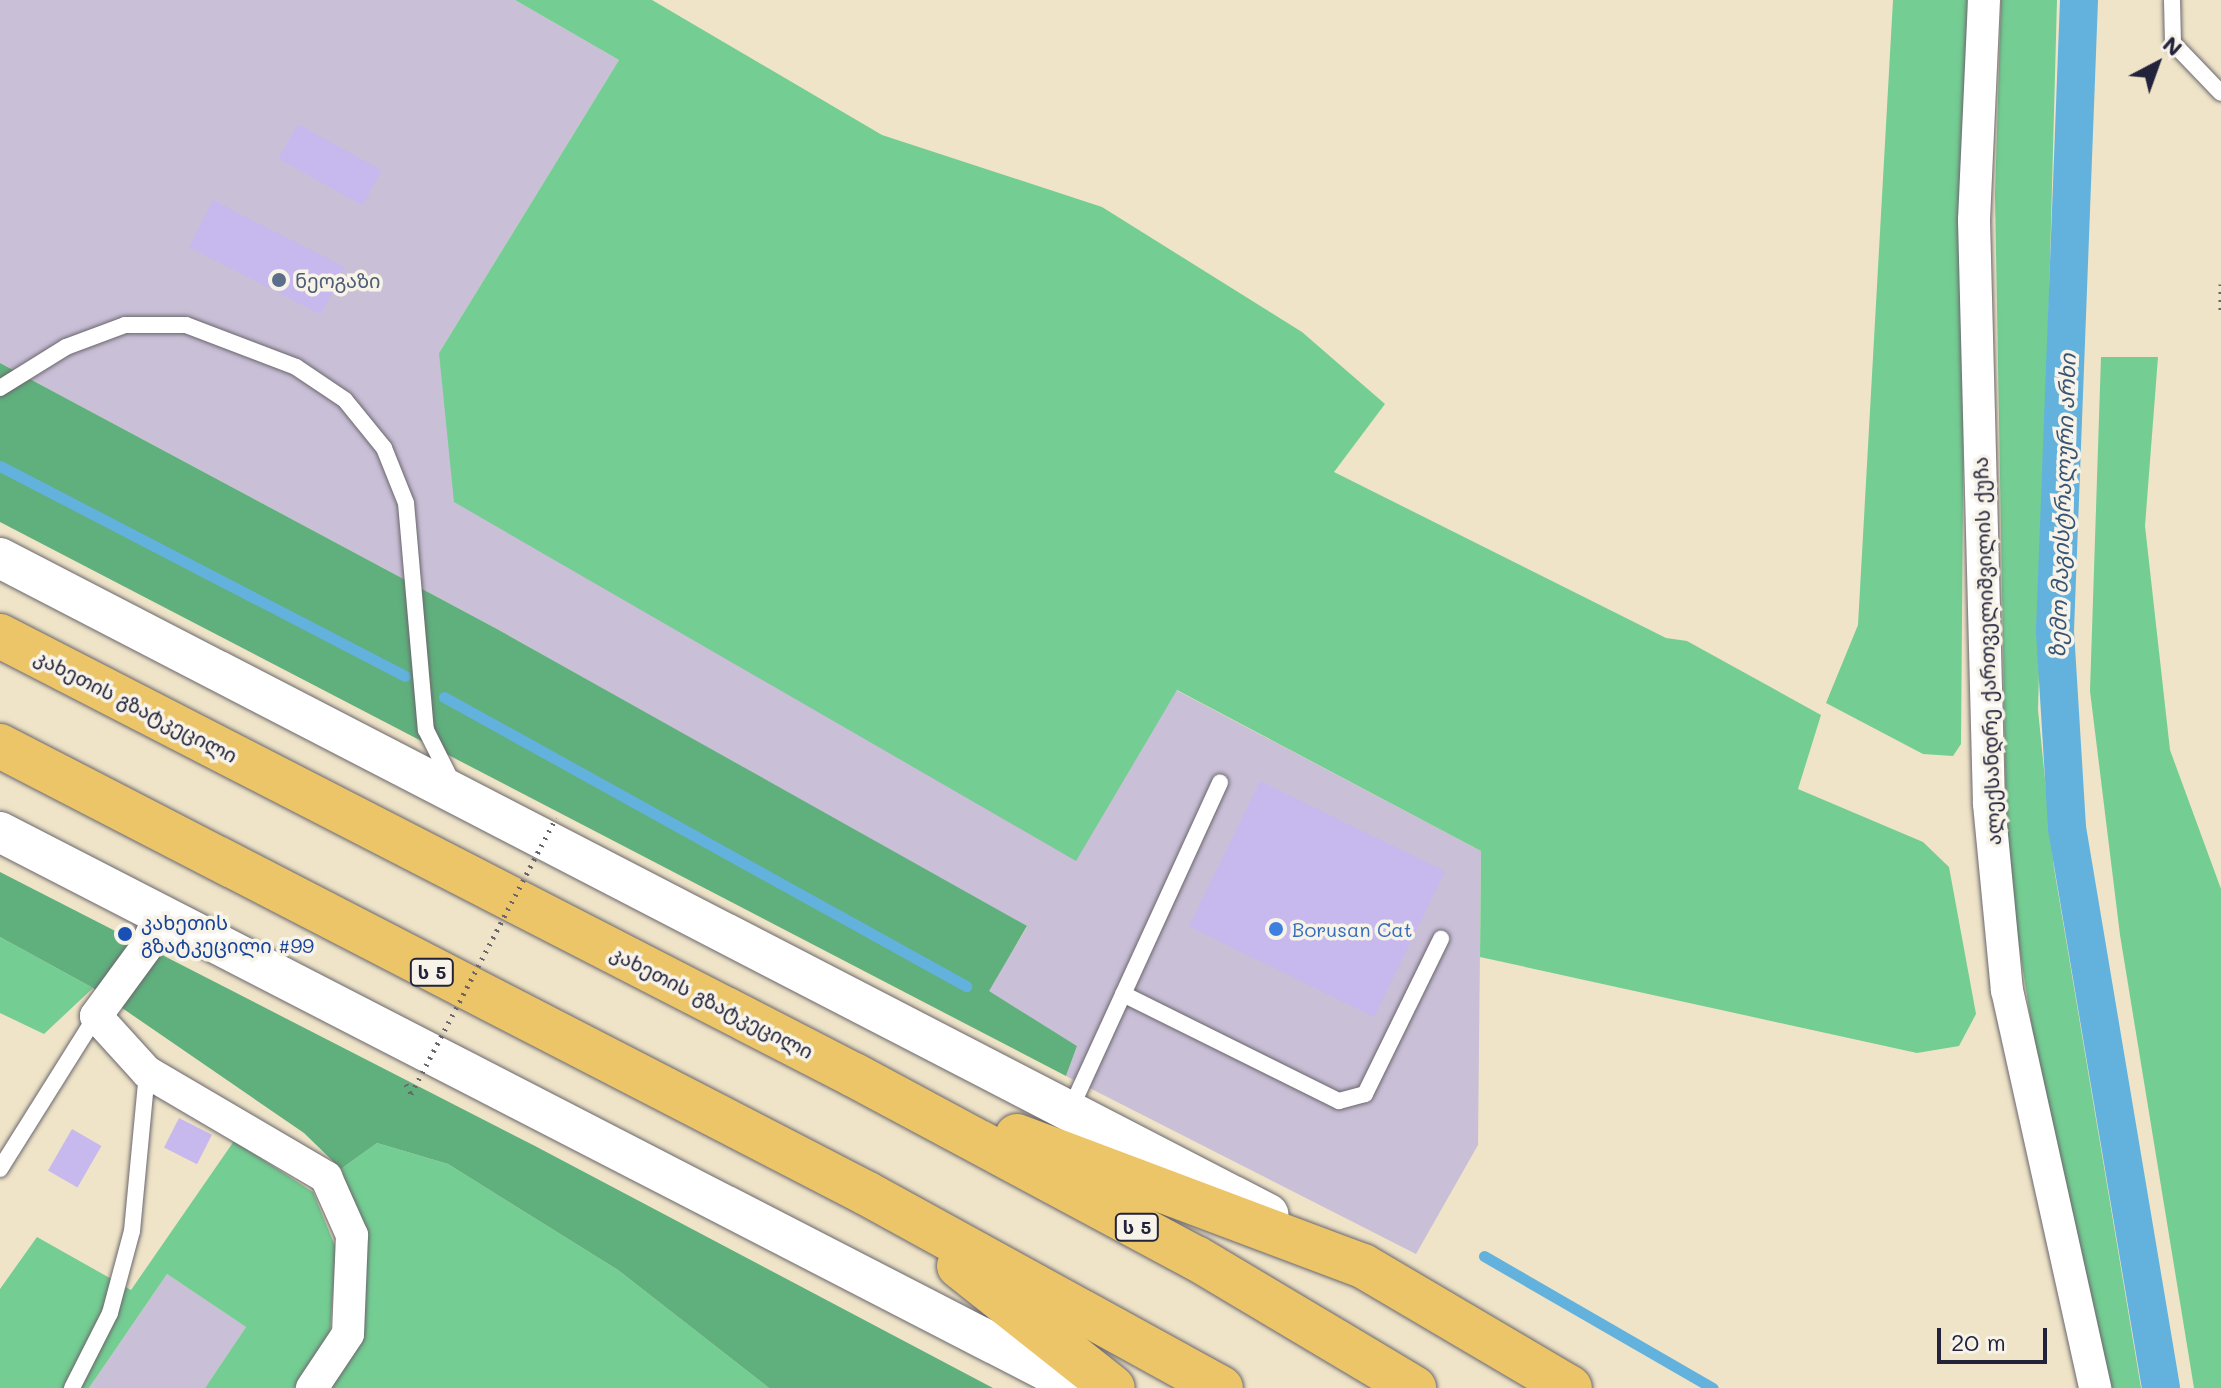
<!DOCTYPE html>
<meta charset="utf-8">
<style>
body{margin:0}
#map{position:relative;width:2221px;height:1388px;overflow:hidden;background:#efe4c8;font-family:Mali,"Noto Sans Georgian",sans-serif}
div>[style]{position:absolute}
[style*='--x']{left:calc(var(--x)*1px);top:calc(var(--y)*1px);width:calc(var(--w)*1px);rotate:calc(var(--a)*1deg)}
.industrial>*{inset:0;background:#c9bfd7}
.green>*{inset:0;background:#74cd93}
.forest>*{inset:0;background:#5fb07d}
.stream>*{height:11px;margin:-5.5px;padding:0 5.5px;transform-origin:5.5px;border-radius:5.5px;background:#62b2dd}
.canal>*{height:38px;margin:-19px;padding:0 19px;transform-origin:19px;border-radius:19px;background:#62b2dd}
.building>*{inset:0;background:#c7b9ed;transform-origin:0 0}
.path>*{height:5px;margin-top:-2.5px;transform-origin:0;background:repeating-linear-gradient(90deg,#6a666c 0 2px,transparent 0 8px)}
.roads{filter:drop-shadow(0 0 2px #6a666c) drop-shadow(0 0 2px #6a666c)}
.service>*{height:16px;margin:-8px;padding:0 8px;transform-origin:8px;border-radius:8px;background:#fff}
.minor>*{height:32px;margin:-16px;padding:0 16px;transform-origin:16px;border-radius:16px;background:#fff}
.tertiary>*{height:40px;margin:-20px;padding:0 20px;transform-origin:20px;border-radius:20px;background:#fff}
.trunk>*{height:44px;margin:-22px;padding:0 22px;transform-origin:22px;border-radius:22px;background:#edc569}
.path-bridge>*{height:5px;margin-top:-2.5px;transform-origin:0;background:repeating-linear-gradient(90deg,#6a666c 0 2px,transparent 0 8px)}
.dots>*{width:22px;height:22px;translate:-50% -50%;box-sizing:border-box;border:4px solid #f7f3e8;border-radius:50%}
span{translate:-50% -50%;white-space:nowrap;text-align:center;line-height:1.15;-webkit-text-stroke:7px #f7f3e8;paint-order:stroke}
.shield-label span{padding:2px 6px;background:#f7f3e8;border:2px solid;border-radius:6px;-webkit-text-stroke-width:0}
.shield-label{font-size:18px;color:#22223b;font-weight:700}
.service-label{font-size:20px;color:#4e5e75}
.left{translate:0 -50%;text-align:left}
.street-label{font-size:20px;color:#22223b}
.transit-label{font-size:20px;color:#164399}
.shop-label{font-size:20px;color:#366cbe}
.water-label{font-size:22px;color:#385474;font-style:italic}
.north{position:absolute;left:2117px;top:24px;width:80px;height:80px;-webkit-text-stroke:6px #f7f3e8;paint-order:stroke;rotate:41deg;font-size:22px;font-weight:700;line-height:32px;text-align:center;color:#22223b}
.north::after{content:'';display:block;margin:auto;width:28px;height:36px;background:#22223b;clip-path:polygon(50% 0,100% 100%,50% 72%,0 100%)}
.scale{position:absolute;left:1937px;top:1328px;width:110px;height:36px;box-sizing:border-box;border:4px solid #22223b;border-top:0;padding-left:10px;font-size:24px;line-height:28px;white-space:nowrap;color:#22223b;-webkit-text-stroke:6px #f7f3e8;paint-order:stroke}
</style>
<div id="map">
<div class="industrial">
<i style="clip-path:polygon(0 0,515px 0,619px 60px,439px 353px,1076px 860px,1176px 690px,1481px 851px,1478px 1145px,1416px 1254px,1066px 1076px,1077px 1046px,988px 991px,1027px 927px,497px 629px,0 363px)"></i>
<i style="clip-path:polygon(167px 1274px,246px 1327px,205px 1388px,89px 1388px)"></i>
</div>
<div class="green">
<i style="clip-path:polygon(515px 0,652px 0,882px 135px,1102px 207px,1302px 332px,1385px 404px,1334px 472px,1666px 638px,1687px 641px,1821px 715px,1798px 789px,1923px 842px,1949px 867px,1976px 1014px,1959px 1046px,1917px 1053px,1480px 957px,1481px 851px,1177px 690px,1076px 861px,454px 502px,439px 353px,619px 60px)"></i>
<i style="clip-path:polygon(1893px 0,1967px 0,1961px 744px,1953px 756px,1923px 754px,1826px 703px,1858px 625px)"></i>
<i style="clip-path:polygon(2001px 0,2057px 0,2038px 710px,2054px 868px,2141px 1388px,2107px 1388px,2043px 1098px,2007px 868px,1995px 195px)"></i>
<i style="clip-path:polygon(2101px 357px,2158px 357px,2145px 526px,2170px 750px,2221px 889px,2221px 1388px,2194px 1388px,2120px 935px,2090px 691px)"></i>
<i style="clip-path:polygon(0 937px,93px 988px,44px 1034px,0 1013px)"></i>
<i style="clip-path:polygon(234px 1141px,313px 1192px,336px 1248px,330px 1334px,294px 1388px,205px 1388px,246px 1327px,167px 1274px,89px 1388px,0 1388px,0 1289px,37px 1237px,131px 1290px)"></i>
<i style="clip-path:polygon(377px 1143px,448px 1164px,618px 1270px,769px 1388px,330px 1388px,363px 1231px,341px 1169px)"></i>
</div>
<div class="forest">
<i style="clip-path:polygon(0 363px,497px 629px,1027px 926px,989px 991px,1077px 1046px,1066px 1076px,0 522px)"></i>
<i style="clip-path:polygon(0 872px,535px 1146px,993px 1388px,769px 1388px,618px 1270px,448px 1164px,377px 1143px,341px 1169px,304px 1133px,93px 988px,0 937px)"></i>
</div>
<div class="stream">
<i style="--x:0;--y:466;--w:456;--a:27.4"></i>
<i style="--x:444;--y:697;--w:597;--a:28.97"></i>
<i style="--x:1484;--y:1256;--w:264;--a:30"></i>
</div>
<div class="canal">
<i style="--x:2079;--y:0;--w:631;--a:92.18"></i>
<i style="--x:2055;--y:631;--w:197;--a:86.5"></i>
<i style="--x:2067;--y:828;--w:568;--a:80.47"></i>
</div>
<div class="building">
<i style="left:298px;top:124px;width:96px;height:40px;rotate:29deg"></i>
<i style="left:213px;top:200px;width:148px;height:53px;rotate:27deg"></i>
<i style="left:1260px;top:781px;width:206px;height:162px;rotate:26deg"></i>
<i style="left:179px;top:1118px;width:37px;height:33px;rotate:27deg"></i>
<i style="left:72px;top:1129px;width:34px;height:48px;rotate:30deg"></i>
</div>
<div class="path">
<i style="--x:2221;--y:284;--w:26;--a:90"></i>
<i style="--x:406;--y:1084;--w:11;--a:63"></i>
</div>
<div class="roads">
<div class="service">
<i style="--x:2172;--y:0;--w:43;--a:88.7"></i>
<i style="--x:2173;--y:43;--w:69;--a:46.2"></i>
<i style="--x:0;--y:388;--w:78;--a:-31.8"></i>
<i style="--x:66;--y:347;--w:63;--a:-20.4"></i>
<i style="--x:125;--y:325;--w:61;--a:0"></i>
<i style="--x:186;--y:325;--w:118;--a:20.9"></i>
<i style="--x:296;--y:367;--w:59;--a:34"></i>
<i style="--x:345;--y:400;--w:62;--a:50.9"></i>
<i style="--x:384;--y:448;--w:59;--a:68.2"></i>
<i style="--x:406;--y:503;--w:228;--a:85"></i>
<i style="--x:426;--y:730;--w:58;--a:63.4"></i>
<i style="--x:1123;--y:994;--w:241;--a:26.4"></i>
<i style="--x:1339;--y:1101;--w:27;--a:-15"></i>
<i style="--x:1365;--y:1094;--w:173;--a:-63.9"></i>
<i style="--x:1071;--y:1108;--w:358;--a:-65.4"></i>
<i style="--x:0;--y:1169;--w:181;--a:-57.9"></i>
<i style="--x:72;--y:1388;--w:84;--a:-63.1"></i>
<i style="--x:110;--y:1313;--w:85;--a:-75"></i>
<i style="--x:132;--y:1231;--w:160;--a:-84.6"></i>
</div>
<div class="minor">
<i style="--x:1984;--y:0;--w:220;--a:92.6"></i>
<i style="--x:1974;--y:220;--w:584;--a:88.53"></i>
<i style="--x:1989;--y:804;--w:187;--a:84.5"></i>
<i style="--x:2007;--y:990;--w:408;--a:77.5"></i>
<i style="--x:160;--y:915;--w:37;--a:114"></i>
<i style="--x:145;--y:949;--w:83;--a:126.2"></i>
<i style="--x:96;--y:1016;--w:76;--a:47.7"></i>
<i style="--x:147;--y:1072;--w:208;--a:30.4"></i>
<i style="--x:326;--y:1177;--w:64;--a:65.9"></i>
<i style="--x:352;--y:1235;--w:99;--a:92.3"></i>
<i style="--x:348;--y:1334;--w:65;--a:123.7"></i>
</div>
<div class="tertiary">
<i style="--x:0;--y:558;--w:1428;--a:27.35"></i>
<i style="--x:0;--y:832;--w:1215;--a:27.24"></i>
</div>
<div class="trunk">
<i style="--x:0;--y:636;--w:960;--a:27.21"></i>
<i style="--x:854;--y:1075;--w:388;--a:28.2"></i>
<i style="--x:1196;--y:1258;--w:254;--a:30.8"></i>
<i style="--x:0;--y:746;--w:975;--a:27.3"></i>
<i style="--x:866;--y:1193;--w:405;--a:28.8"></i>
<i style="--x:1017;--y:1136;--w:370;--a:20.6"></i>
<i style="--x:1363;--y:1266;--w:240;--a:30.5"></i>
<i style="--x:959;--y:1266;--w:196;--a:38.4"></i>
</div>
</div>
<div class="path-bridge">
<i style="--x:411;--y:1094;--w:312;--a:-62.3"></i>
</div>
<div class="dots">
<i style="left:279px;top:280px;background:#5c6f8a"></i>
<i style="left:1276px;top:929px;background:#3f7fe0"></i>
<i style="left:125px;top:934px;background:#1a4fb4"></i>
</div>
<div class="shield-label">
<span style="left:432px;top:972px">ს 5</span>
<span style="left:1137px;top:1227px">ს 5</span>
</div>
<div class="service-label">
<span class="left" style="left:295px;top:280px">ნეოგაზი</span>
</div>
<div class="street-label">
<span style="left:1987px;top:651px;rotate:-92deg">ალექსანდრე ქართველიშვილის ქუჩა</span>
<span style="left:136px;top:706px;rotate:27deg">კახეთის გზატკეცილი</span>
<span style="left:712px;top:1002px;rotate:27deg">კახეთის გზატკეცილი</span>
</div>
<div class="transit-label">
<span class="left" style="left:141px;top:934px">კახეთის<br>გზატკეცილი #99</span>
</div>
<div class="shop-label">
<span class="left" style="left:1292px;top:929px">Borusan Cat</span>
</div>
<div class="water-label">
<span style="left:2062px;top:506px;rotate:-88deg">ზემო მაგისტრალური არხი</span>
</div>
<div class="north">N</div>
<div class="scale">20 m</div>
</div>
